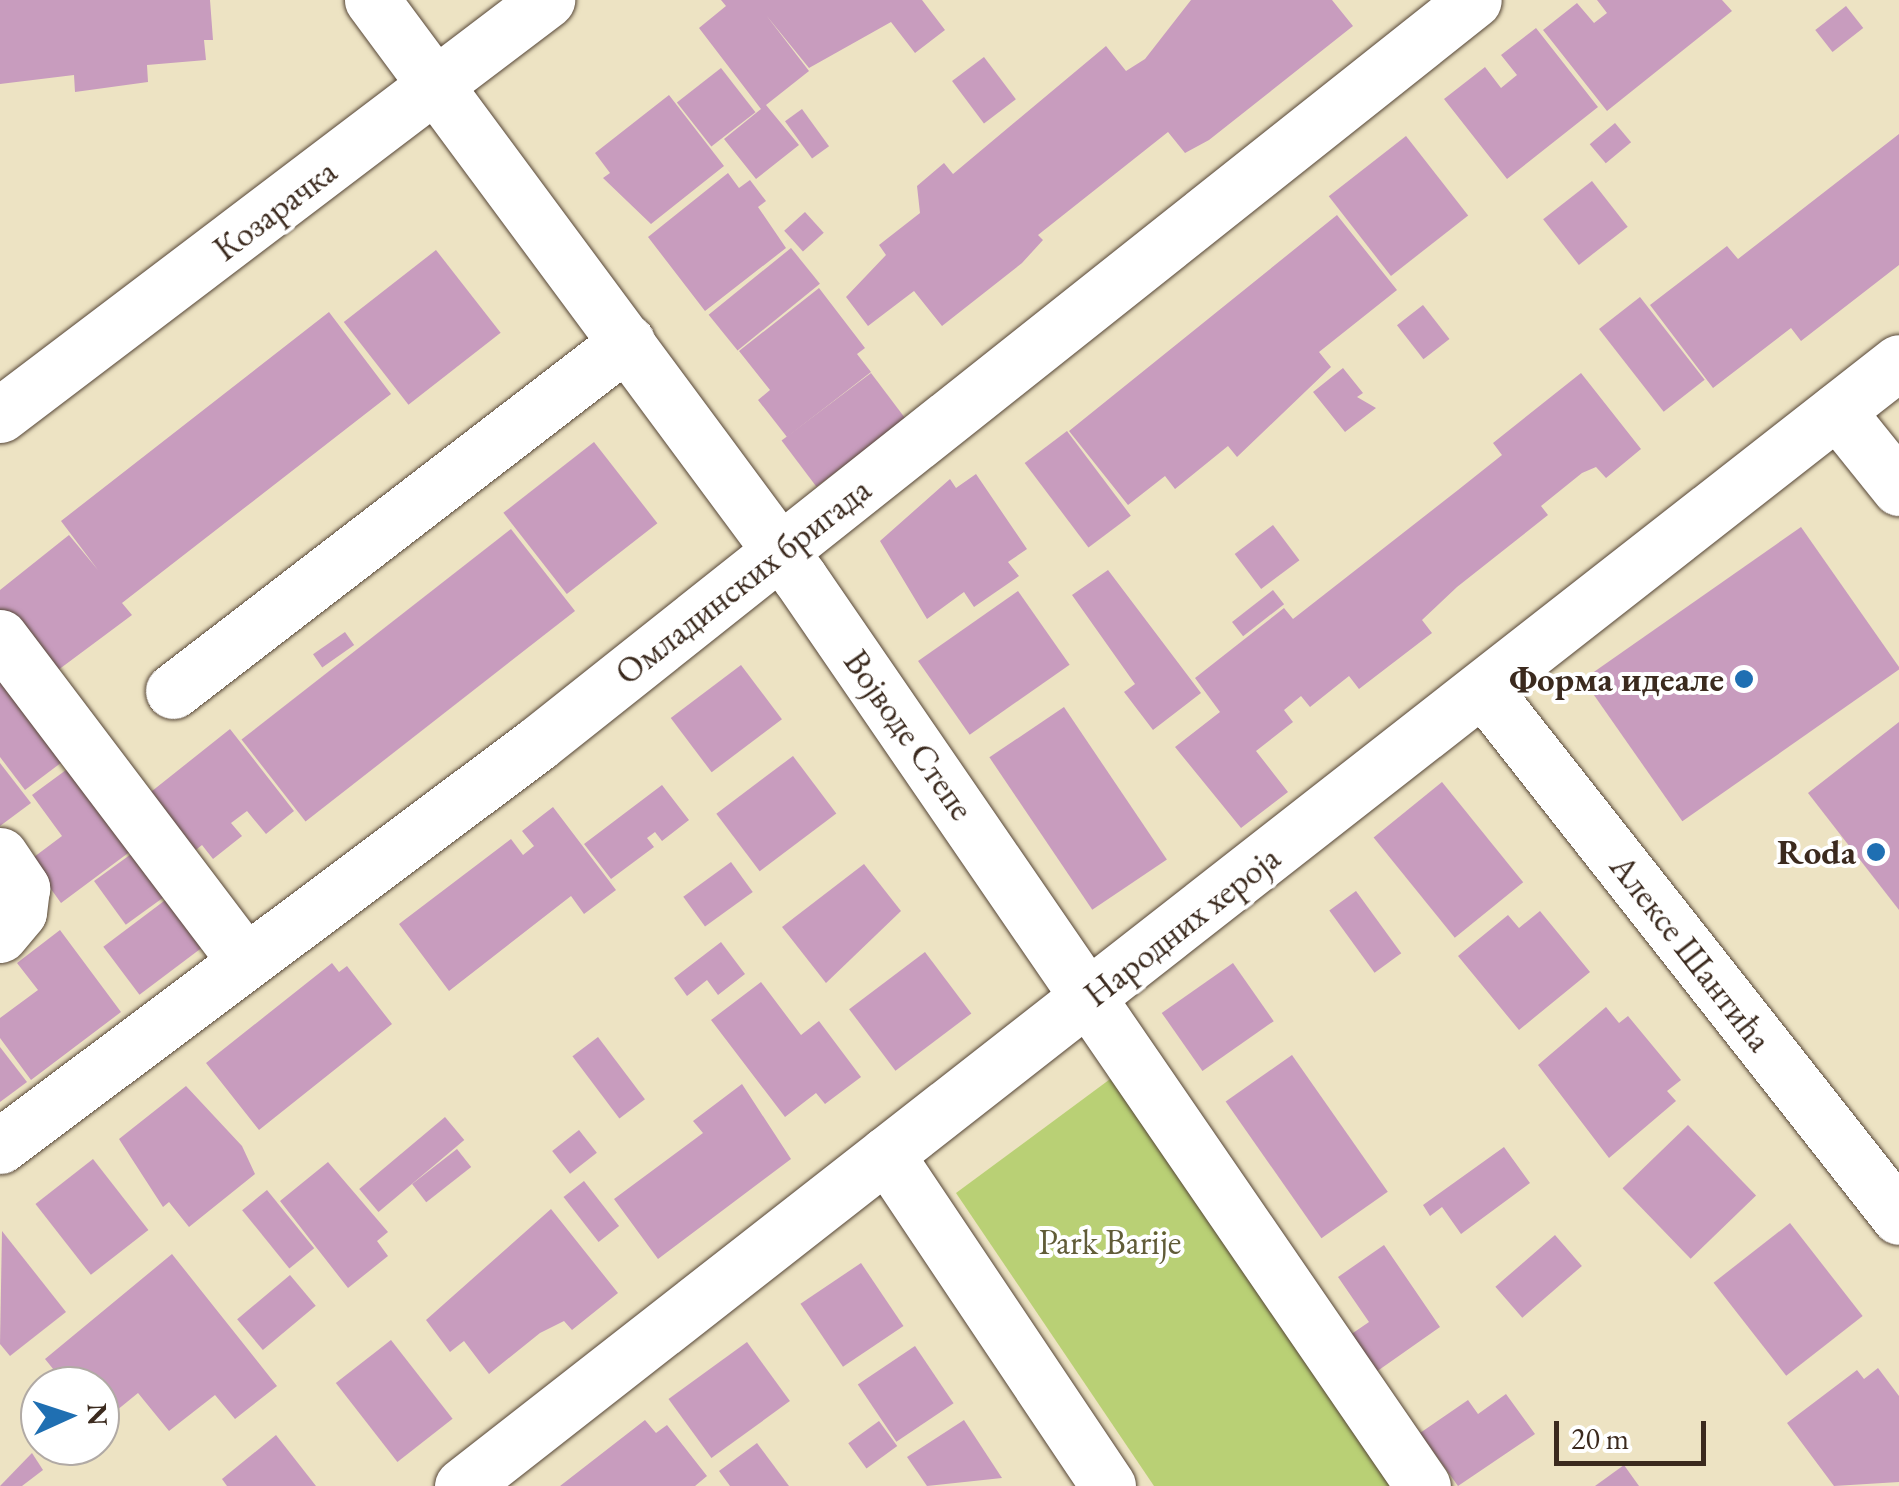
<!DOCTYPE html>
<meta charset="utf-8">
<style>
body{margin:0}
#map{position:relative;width:1899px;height:1486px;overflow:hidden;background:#ede3c3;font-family:"EB Garamond",serif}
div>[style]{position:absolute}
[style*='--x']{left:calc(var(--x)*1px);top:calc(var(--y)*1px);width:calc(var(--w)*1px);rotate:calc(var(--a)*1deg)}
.green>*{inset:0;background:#b9d075}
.building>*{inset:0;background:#c89cbe;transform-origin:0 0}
.roads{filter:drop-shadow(0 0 2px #564637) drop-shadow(0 0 2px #564637)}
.minor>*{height:55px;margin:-27.5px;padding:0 27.5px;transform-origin:27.5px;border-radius:27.5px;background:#fff}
.dots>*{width:28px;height:28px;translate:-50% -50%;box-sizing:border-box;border:5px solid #fff;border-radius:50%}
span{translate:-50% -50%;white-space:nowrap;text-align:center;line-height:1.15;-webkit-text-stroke:8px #fff;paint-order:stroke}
.street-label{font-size:35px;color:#3b2a1e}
.poi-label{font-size:35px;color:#3b2a1e;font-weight:700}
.right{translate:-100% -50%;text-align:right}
.park-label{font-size:35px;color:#615c38}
.north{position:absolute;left:20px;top:1366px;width:100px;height:100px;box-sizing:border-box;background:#fff;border:2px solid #b1aaa5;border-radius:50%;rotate:87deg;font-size:28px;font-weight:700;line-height:40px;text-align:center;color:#3b2a1e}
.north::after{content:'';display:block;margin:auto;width:35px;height:45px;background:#1f6fb2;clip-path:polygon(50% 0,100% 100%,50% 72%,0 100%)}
.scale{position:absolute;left:1554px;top:1421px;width:152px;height:45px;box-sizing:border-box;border:5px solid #3b2a1e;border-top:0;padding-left:12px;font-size:30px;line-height:35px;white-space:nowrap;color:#3b2a1e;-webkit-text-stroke:8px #fff;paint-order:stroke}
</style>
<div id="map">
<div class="green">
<i style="clip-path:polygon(1117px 1074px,1394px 1486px,1154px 1486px,956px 1193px)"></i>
</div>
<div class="building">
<i style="clip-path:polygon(0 0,210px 0,213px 40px,204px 40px,206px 60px,147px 65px,148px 82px,75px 92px,74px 75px,0 84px)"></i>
<i style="clip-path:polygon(721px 0,922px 0,945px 30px,915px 53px,891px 22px,809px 68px,766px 15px,809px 71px,766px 105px,799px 145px,756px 179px,724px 139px,761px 109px,699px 28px,726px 6px)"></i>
<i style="clip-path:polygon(1191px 0,1332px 0,1353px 26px,1209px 140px,1185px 153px,1168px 132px,1038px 235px,1043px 240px,1022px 263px,942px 326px,914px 291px,868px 326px,846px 297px,886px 255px,879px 245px,920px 213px,917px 186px,944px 163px,953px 174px,1106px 46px,1126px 71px,1145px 59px)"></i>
<i style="clip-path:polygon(1597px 0,1722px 0,1732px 11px,1607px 111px,1543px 30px,1577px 3px,1594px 23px,1607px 13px)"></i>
<i style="left:1846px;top:6px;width:28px;height:39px;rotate:52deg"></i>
<i style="clip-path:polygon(1536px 28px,1598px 107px,1507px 179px,1444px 99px,1485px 67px,1501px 88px,1517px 75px,1501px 55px)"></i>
<i style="left:984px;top:57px;width:53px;height:40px;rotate:53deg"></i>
<i style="left:721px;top:68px;width:56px;height:56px;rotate:52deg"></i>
<i style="clip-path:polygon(669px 95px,724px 166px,651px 224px,603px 178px,610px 173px,595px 153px)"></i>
<i style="left:802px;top:109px;width:46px;height:21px;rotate:54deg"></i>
<i style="left:1615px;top:123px;width:25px;height:33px;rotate:50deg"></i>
<i style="clip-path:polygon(1899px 134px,1899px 265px,1801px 341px,1791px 328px,1713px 388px,1650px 305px,1727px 246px,1738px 259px)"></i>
<i style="left:1406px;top:136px;width:101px;height:98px;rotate:52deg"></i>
<i style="clip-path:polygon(728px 173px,739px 188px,750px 180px,766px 201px,758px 207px,786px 248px,705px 311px,648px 237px)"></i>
<i style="left:1592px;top:181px;width:58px;height:62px;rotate:52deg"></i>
<i style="left:805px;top:212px;width:28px;height:28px;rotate:48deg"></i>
<i style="clip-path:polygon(1337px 215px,1397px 290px,1319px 352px,1331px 367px,1237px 457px,1228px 446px,1175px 489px,1165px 476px,1128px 505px,1069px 431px)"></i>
<i style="left:791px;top:248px;width:46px;height:106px;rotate:51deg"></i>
<i style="left:436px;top:250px;width:105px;height:117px;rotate:52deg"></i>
<i style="clip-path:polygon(819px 288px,865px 348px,857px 354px,871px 372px,787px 437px,758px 400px,770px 390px,739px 351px)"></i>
<i style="left:1640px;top:297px;width:105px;height:52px;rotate:52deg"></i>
<i style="left:1423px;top:305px;width:43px;height:33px;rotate:52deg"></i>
<i style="clip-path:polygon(329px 312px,391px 394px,122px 603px,132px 615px,42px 682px,0 629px,0 590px,69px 535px,98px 570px,61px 521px)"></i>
<i style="clip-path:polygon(1343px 368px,1363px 393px,1357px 397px,1376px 408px,1345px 432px,1313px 392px)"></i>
<i style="left:871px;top:373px;width:58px;height:112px;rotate:53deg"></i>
<i style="clip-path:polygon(1581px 373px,1641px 449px,1606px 478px,1596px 467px,1582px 473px,1541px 506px,1548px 515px,1457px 587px,1422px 620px,1432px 633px,1359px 689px,1349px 676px,1310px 707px,1301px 696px,1284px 710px,1293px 722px,1256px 751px,1288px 792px,1241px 828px,1175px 747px,1220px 712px,1195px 678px,1284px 608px,1293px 619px,1458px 490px,1502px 455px,1493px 443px)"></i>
<i style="left:1067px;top:431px;width:106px;height:53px;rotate:53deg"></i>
<i style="left:594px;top:442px;width:103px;height:115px;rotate:52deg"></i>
<i style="clip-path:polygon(976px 474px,1027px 549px,1008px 562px,1019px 576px,974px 607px,964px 592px,927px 619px,880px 541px,950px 479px,956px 488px)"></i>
<i style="left:1273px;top:525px;width:44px;height:48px;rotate:53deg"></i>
<i style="left:1801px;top:527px;width:173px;height:266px;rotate:55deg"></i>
<i style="left:511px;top:529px;width:104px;height:342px;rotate:52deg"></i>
<i style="clip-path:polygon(1108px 570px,1201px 693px,1153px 730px,1124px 692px,1135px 684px,1072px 595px)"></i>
<i style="left:1273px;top:590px;width:18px;height:52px;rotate:52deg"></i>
<i style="left:1018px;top:591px;width:90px;height:122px;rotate:55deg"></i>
<i style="left:345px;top:632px;width:16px;height:39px;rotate:55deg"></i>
<i style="clip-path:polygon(0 655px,74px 753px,25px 790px,0 757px)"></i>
<i style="left:741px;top:665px;width:68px;height:88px;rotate:53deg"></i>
<i style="left:1064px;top:707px;width:184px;height:90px;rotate:56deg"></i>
<i style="clip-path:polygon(1899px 722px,1899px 910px,1808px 793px)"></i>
<i style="clip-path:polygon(230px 729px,294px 811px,266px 834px,247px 811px,231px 823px,242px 836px,213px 859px,202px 845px,182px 861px,137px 803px)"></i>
<i style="left:793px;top:756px;width:72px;height:96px;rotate:53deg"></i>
<i style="clip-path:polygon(81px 759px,143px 842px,61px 903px,30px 860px,62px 836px,32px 795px)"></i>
<i style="clip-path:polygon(0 763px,31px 803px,0 826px)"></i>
<i style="left:1442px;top:782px;width:129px;height:88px;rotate:51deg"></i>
<i style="clip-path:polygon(662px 785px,689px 820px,662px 841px,655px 832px,647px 838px,654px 847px,611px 879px,584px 844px)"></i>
<i style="clip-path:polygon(553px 807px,616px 890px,584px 914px,571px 896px,449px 991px,399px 924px,511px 839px,523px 855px,534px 846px,522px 831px)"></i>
<i style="left:145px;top:844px;width:54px;height:63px;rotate:54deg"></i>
<i style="left:731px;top:862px;width:37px;height:59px;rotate:54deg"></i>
<i style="clip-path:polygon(864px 864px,901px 911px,826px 983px,782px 927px)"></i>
<i style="left:180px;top:889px;width:60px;height:96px;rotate:53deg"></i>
<i style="left:1356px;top:891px;width:77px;height:33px;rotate:54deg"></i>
<i style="clip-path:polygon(1540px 911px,1590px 972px,1519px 1030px,1458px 956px,1508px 915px,1519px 928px)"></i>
<i style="clip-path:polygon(60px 930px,121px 1012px,31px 1080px,0 1038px,0 1018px,38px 990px,17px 963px)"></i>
<i style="clip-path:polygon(721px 942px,745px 974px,718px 995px,707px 980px,687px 996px,674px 978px)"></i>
<i style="left:925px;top:952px;width:77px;height:95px;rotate:53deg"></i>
<i style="clip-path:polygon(332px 963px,339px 972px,347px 966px,392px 1024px,259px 1130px,206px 1063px)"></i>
<i style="left:1233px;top:963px;width:71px;height:87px;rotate:55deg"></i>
<i style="clip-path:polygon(761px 982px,801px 1035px,819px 1021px,861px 1077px,825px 1104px,816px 1093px,785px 1117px,711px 1020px)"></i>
<i style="clip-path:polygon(1606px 1007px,1619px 1023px,1628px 1016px,1681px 1080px,1667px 1091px,1676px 1101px,1609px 1158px,1538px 1065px)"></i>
<i style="left:598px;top:1037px;width:78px;height:32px;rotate:53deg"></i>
<i style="clip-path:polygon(0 1047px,27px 1082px,0 1102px)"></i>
<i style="left:1292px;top:1055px;width:167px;height:81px;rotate:55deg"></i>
<i style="clip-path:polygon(742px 1084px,791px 1159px,658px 1259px,614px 1199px,703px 1133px,693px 1121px)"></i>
<i style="clip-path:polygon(186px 1086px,242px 1146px,255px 1174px,189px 1227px,169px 1202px,163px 1207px,119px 1139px)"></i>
<i style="left:445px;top:1117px;width:30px;height:112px;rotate:50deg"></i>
<i style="left:1688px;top:1125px;width:98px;height:91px;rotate:46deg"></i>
<i style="left:579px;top:1130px;width:29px;height:34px;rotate:52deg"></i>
<i style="clip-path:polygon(1504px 1147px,1530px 1183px,1461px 1234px,1442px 1207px,1430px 1216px,1423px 1205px)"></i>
<i style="left:457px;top:1149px;width:23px;height:57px;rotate:52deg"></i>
<i style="left:93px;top:1159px;width:90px;height:73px;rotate:52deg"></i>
<i style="clip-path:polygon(328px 1162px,388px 1232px,377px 1241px,388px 1256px,348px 1288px,280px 1201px)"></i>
<i style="left:584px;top:1181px;width:57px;height:26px;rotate:52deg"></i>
<i style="left:267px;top:1190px;width:75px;height:32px;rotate:51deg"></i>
<i style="clip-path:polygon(551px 1209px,618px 1293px,572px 1330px,564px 1321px,540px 1333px,489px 1374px,464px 1341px,450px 1352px,426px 1320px)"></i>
<i style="left:1790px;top:1223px;width:118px;height:97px;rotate:52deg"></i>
<i style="clip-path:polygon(2px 1231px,66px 1312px,10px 1356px,0 1344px)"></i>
<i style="left:1555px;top:1235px;width:41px;height:79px;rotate:49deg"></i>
<i style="clip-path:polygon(1384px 1245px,1440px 1327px,1376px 1372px,1350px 1335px,1369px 1322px,1338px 1277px)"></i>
<i style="clip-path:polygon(172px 1254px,277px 1386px,235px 1419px,215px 1395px,169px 1431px,138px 1393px,100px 1424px,100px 1386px,67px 1386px,45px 1359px)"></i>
<i style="left:861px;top:1263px;width:76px;height:73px;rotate:56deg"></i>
<i style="left:290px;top:1275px;width:40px;height:69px;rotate:50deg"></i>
<i style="left:391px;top:1340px;width:100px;height:70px;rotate:52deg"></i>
<i style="left:747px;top:1342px;width:73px;height:97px;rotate:54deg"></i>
<i style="left:915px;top:1346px;width:69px;height:69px;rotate:56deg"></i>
<i style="clip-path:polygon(1878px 1368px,1899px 1396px,1899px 1482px,1834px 1486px,1787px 1423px,1857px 1370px,1864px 1379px)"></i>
<i style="clip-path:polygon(1506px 1394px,1535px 1434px,1458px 1486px,1420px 1433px,1468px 1400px,1478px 1414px)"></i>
<i style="clip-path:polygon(645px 1420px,656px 1433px,667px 1425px,707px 1476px,695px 1486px,560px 1486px)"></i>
<i style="clip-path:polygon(964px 1420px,1002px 1478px,927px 1486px,907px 1457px)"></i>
<i style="left:879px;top:1421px;width:31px;height:38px;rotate:54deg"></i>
<i style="clip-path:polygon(276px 1435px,316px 1486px,227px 1486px,222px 1479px)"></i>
<i style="clip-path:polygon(757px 1443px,789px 1486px,730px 1486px,719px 1471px)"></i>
<i style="clip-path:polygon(32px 1453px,43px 1470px,22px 1486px,0 1486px)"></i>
<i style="clip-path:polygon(1624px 1465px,1639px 1486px,1595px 1486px)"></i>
</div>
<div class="roads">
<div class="minor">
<i style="--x:372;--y:0;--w:719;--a:53.48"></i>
<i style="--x:800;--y:578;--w:1101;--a:55.55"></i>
<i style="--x:1837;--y:411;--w:99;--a:51.2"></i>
<i style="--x:0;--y:415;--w:687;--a:-37.19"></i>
<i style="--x:0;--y:637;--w:405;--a:52.9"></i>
<i style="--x:1483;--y:689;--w:672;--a:51.77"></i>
<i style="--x:173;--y:691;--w:573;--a:-37.55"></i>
<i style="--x:0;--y:855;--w:40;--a:56"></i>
<i style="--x:22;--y:888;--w:24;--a:97"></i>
<i style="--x:19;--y:912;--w:30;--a:130"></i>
<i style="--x:0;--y:1146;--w:671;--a:-36.82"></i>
<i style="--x:537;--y:744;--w:1196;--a:-38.45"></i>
<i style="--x:886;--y:1154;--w:399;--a:56.2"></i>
<i style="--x:462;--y:1486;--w:1824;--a:-38.03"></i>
</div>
</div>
<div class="dots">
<i style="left:1744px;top:679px;background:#1f6fb2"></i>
<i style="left:1876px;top:852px;background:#1f6fb2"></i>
</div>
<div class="street-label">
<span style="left:275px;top:210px;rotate:-37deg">Козарачка</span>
<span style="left:743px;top:581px;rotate:-38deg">Омладинских бригада</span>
<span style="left:909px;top:735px;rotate:55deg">Војводе Степе</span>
<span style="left:1182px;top:926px;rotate:-38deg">Народних хероја</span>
<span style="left:1691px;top:953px;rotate:52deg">Алексе Шантића</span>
</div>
<div class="poi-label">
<span class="right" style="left:1724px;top:679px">Форма идеале</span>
<span class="right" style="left:1856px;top:852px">Roda</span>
</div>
<div class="park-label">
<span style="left:1110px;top:1242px">Park Barije</span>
</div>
<div class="north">N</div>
<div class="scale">20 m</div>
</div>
